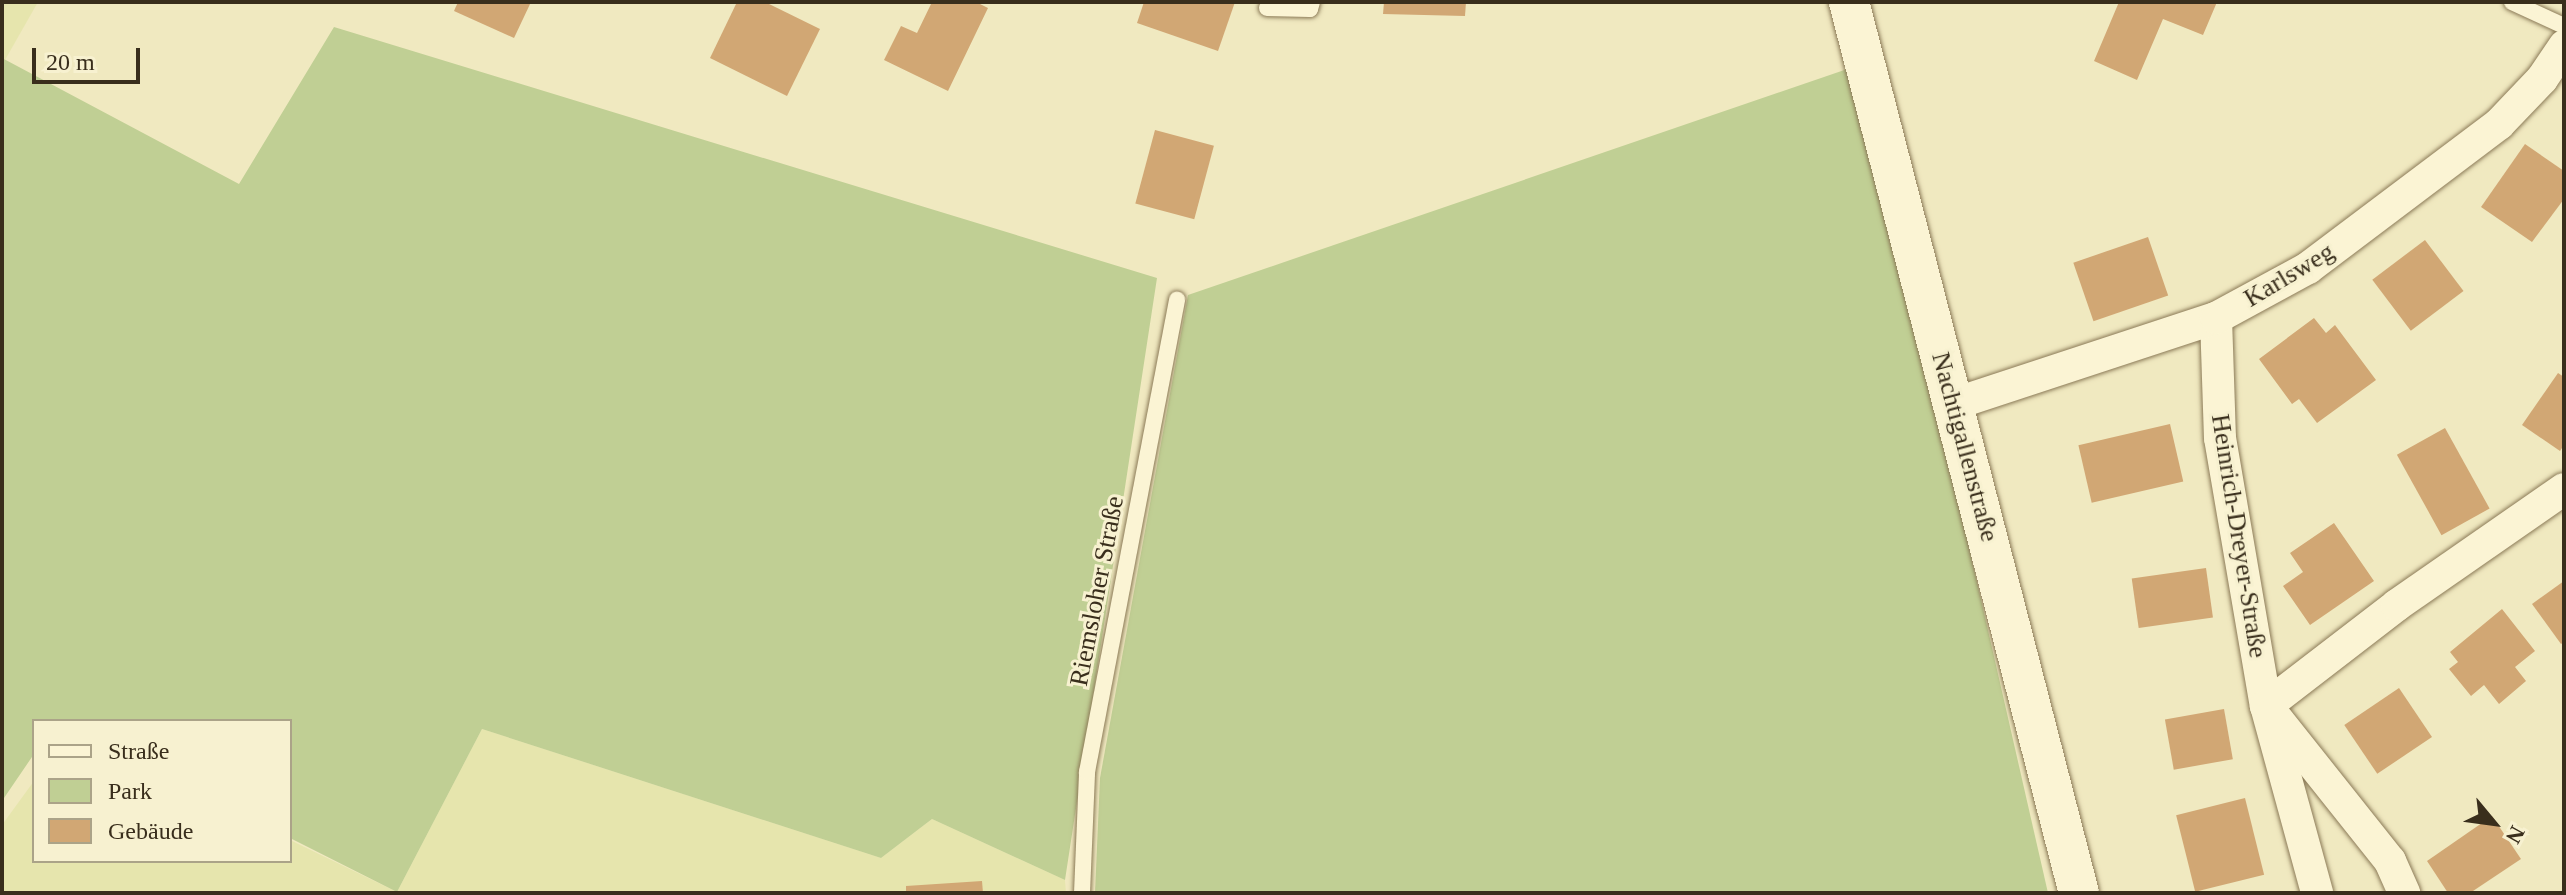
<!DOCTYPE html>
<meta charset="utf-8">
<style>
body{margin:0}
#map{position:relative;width:2566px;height:895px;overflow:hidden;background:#f0e9c0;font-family:"Times New Roman",serif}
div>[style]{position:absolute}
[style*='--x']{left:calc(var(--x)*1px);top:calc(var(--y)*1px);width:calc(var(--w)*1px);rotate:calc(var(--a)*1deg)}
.farmland>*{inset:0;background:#e6e5ad}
.green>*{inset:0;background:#c0cf94}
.building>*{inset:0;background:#d1a774;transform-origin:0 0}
.roads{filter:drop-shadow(0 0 2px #8b7a57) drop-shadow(0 0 2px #8b7a57)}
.service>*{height:16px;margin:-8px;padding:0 8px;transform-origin:8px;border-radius:8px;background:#fbf4d4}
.minor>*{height:32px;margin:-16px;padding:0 16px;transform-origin:16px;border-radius:16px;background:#fbf4d4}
.tertiary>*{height:40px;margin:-20px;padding:0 20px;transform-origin:20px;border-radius:20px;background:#fbf4d4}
span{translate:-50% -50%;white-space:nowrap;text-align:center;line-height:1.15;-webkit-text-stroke:6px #f7f1d0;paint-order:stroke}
.street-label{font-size:26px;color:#392e1c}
.frame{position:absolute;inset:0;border:4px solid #392e1c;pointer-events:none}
.legend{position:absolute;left:32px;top:719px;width:260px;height:144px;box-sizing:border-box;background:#f7f1d0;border:2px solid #aba388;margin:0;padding:10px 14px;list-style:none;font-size:24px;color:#392e1c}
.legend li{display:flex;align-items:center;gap:16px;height:40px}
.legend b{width:40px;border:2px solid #aba388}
.north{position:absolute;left:2454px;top:783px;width:80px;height:80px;-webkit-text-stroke:6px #f7f1d0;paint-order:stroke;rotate:119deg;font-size:22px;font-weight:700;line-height:32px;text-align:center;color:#392e1c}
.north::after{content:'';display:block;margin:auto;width:28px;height:36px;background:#392e1c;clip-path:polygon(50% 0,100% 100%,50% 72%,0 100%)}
.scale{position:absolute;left:32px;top:48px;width:108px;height:36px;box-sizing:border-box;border:4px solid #392e1c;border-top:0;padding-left:10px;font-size:24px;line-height:28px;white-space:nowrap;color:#392e1c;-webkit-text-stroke:6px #f7f1d0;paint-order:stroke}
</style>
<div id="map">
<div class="farmland">
<i style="clip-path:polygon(2px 2px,38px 2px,5px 60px,2px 58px)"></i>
<i style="clip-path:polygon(482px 729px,881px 858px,932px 819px,1065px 880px,1066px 893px,2px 893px,2px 825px,34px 781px,34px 861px,290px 861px,290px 840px,397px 892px)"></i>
</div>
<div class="green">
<i style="clip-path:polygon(334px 27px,1157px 278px,1065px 880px,932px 819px,881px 858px,482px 729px,397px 892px,290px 838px,290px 721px,34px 721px,34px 754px,2px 801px,2px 58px,239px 184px)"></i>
<i style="clip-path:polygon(1859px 65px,2048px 893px,1095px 893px,1100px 778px,1188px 295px)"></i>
</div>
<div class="building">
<i style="clip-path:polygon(458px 2px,531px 2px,514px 38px,454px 11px)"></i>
<i style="clip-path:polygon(737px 2px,765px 2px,820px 29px,787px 96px,710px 58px)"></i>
<i style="clip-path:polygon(932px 2px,976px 2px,988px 8px,948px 91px,884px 60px,901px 26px,917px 33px)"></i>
<i style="clip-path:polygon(1144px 2px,1235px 2px,1218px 51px,1137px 23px)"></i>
<i style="clip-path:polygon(1384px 2px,1466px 2px,1465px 16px,1383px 14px)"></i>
<i style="clip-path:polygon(2119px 2px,2139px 3px,2217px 2px,2203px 35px,2163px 19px,2137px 80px,2094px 61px)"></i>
<i style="left:1155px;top:130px;width:61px;height:76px;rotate:15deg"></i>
<i style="clip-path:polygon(2525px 144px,2564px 171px,2564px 199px,2532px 242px,2481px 207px)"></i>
<i style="left:2148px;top:237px;width:62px;height:79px;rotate:71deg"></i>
<i style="left:2425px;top:240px;width:64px;height:66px;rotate:53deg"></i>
<i style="clip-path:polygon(2314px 318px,2326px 333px,2335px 325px,2376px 380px,2317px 423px,2299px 399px,2292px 404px,2259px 359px)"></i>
<i style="clip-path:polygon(2558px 373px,2564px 377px,2564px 445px,2560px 451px,2522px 425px)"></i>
<i style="left:2170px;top:424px;width:59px;height:94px;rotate:77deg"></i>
<i style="left:2445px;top:428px;width:92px;height:55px;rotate:61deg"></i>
<i style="clip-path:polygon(2334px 523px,2374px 581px,2310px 625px,2283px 586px,2303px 572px,2290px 553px)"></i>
<i style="left:2206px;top:568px;width:50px;height:75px;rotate:82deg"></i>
<i style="clip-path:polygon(2564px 581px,2564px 642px,2561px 644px,2532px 604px)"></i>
<i style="clip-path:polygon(2502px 609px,2535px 651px,2515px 667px,2526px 681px,2499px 704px,2484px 685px,2471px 696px,2449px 669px,2458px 662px,2450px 652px)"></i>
<i style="left:2399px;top:688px;width:59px;height:66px;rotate:56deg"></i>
<i style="left:2224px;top:709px;width:51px;height:60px;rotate:80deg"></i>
<i style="left:2245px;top:798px;width:79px;height:71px;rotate:76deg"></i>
<i style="clip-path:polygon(2492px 816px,2521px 859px,2470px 893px,2448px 893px,2427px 861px)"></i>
<i style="clip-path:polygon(982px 881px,983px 893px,906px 893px,906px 886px)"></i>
</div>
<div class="roads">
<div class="service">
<i style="--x:2512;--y:2;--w:57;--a:24.8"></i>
<i style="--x:1267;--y:8;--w:43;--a:1.3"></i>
<i style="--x:1310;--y:9;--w:7;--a:-74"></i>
<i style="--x:1082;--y:893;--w:121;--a:-87.6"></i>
<i style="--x:1087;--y:772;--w:481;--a:-79.2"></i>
</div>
<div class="minor">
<i style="--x:2216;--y:318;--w:120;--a:88.1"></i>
<i style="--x:2220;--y:438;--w:272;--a:80.3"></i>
<i style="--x:2266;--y:706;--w:194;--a:74.7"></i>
<i style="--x:1954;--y:404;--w:276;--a:-18.2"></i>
<i style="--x:2216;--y:318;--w:105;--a:-28.5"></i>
<i style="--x:2308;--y:268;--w:239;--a:-37"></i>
<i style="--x:2499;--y:124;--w:62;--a:-46.3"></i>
<i style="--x:2542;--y:79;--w:40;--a:-56"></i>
<i style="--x:2266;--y:706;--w:165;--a:-37.6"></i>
<i style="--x:2397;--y:605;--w:203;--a:-34.8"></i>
<i style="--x:2273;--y:714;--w:188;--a:51.5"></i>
<i style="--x:2390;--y:861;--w:35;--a:66"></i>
</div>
<div class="tertiary">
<i style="--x:1849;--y:2;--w:920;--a:75.53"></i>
</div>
</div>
<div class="street-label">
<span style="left:2289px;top:275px;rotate:-31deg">Karlsweg</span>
<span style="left:1965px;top:447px;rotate:75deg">Nachtigallenstraße</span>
<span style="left:2239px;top:536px;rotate:81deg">Heinrich-Dreyer-Straße</span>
<span style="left:1097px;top:591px;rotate:-79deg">Riemsloher Straße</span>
</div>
<div class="frame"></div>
<ul class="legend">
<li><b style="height:10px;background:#fbf4d4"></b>Straße</li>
<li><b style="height:22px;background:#c0cf94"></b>Park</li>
<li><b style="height:22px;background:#d1a774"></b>Gebäude</li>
</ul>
<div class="north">N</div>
<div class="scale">20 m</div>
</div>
